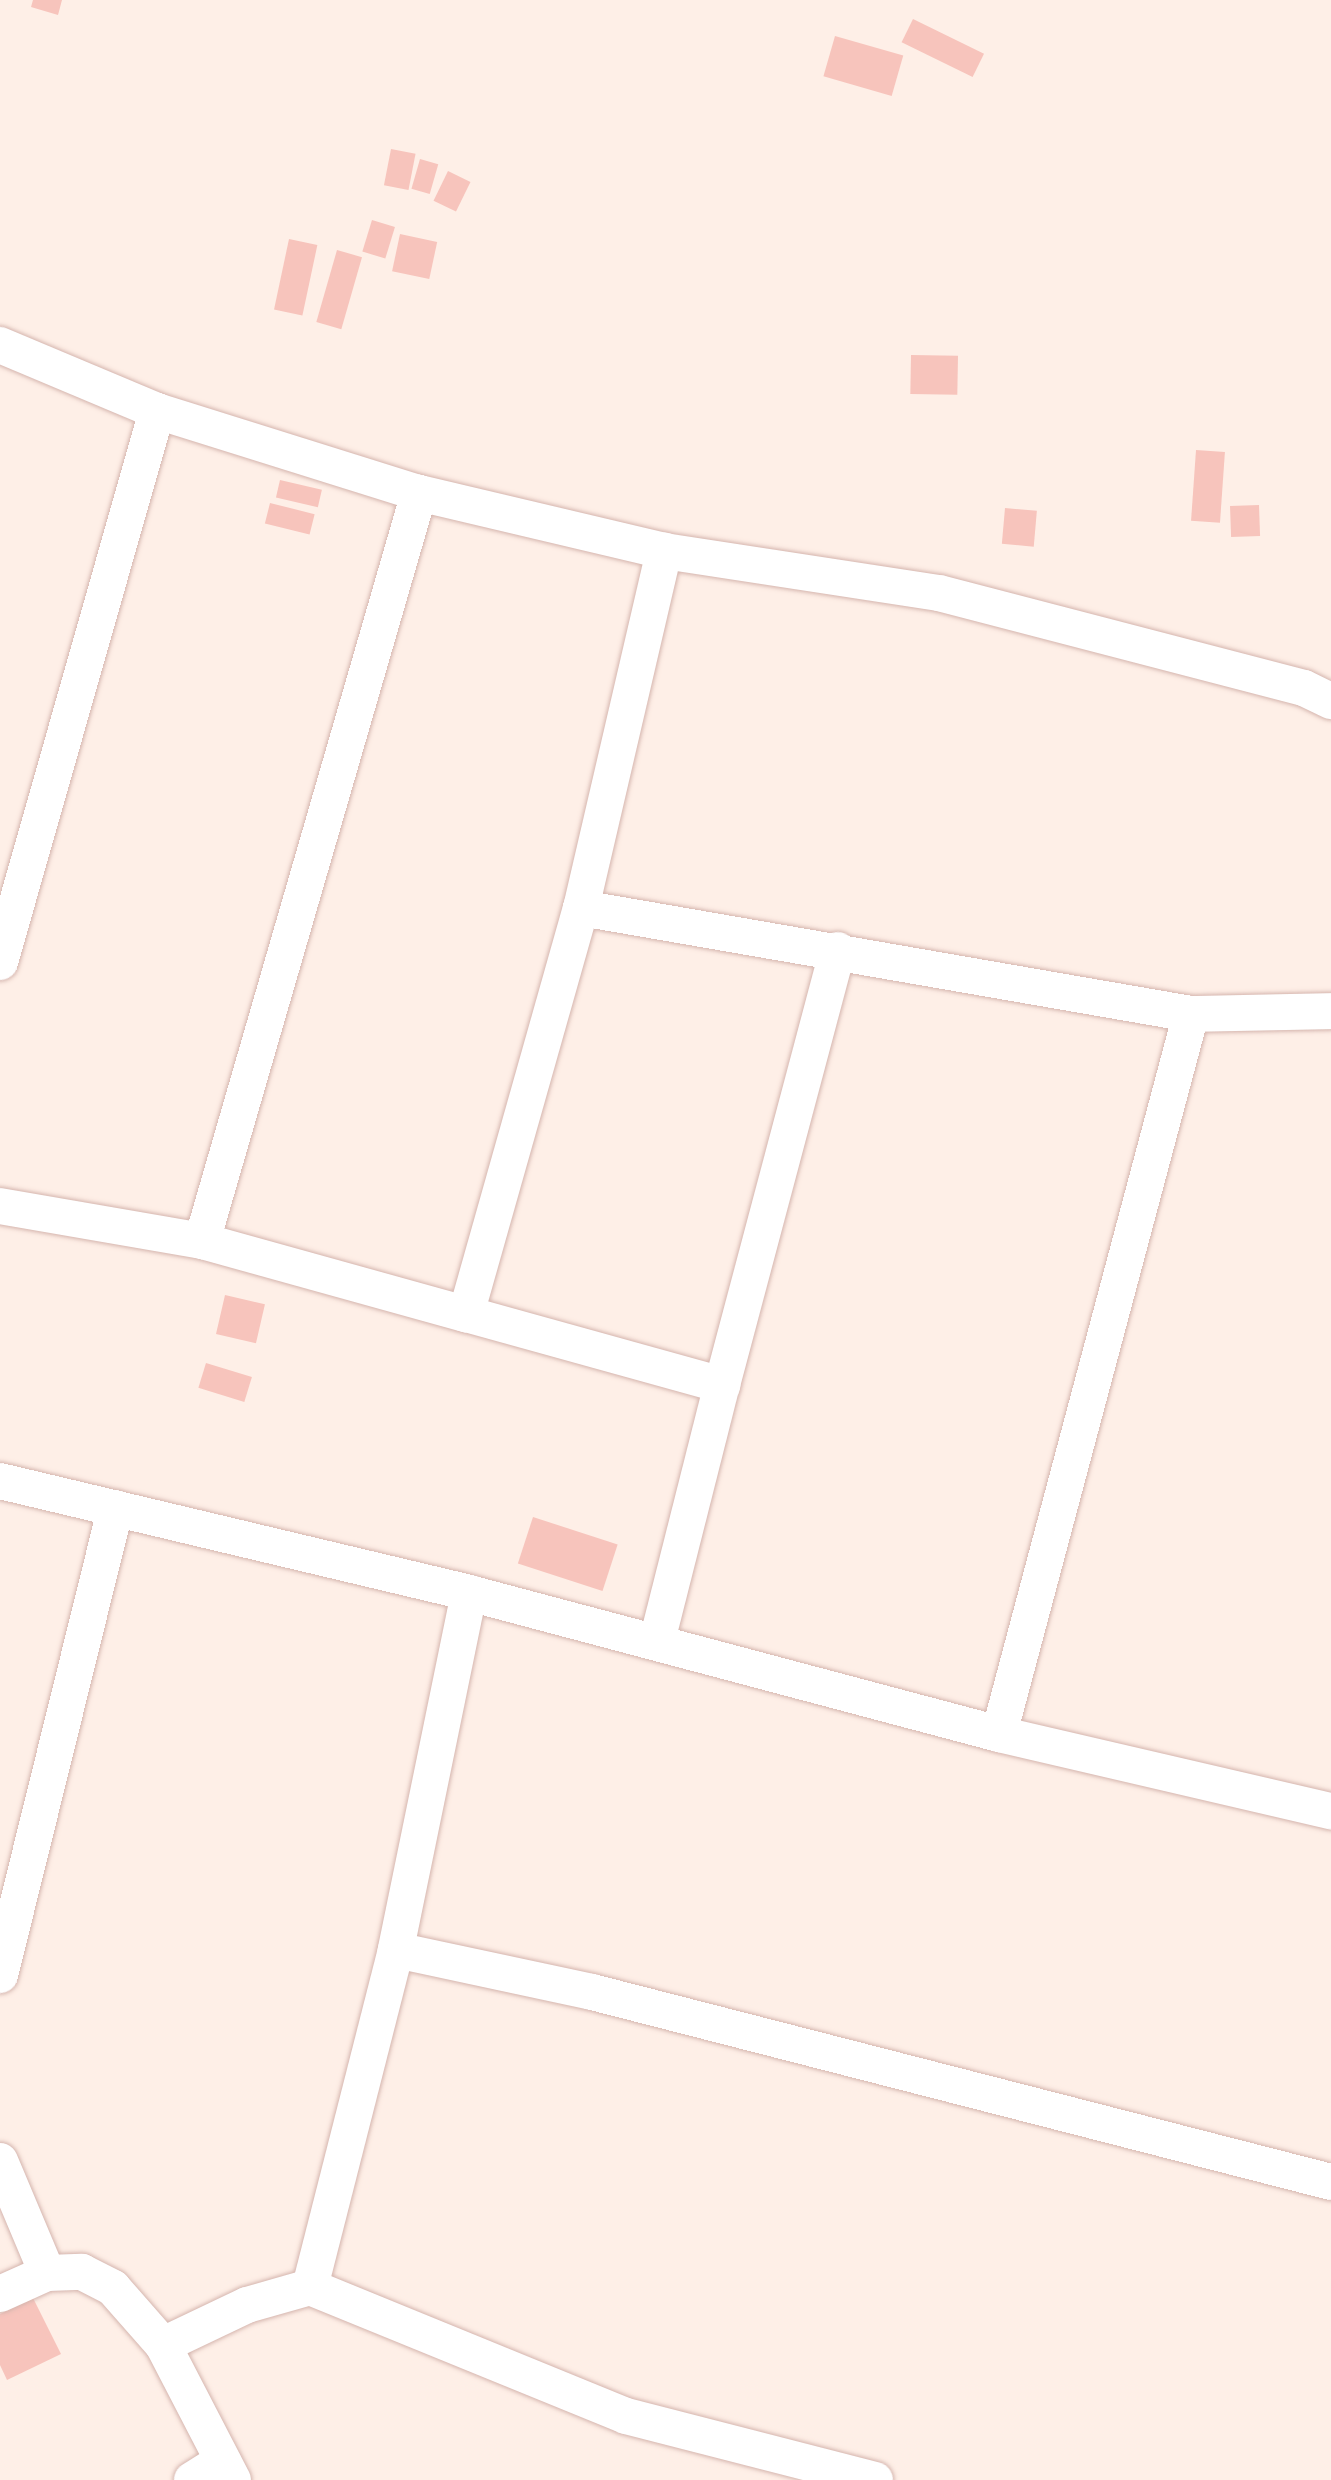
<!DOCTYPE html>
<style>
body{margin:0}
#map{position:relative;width:1331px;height:2480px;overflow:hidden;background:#feefe7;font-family:Karla,sans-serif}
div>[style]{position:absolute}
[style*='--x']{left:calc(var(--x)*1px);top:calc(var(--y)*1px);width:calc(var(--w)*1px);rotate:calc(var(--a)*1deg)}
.building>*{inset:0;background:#f7c4bc;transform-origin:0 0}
.roads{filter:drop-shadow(0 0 2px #d5b5ae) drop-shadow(0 0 2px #d5b5ae)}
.street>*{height:36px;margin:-18px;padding:0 18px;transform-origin:18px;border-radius:18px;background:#fff}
span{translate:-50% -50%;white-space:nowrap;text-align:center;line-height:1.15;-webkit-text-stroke:7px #fff5f0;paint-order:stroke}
</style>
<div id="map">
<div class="building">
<i style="clip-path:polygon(33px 0,62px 0,58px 15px,31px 7px)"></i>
<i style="left:913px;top:19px;width:79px;height:26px;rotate:26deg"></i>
<i style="left:835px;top:36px;width:71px;height:42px;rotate:16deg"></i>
<i style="left:391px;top:149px;width:25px;height:37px;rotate:11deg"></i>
<i style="left:420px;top:159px;width:19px;height:31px;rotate:16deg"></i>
<i style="left:448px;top:171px;width:25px;height:33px;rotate:26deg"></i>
<i style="left:372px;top:220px;width:24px;height:33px;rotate:17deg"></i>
<i style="left:400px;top:234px;width:38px;height:38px;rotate:12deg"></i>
<i style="left:289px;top:239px;width:29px;height:72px;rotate:12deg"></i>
<i style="left:337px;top:250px;width:26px;height:75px;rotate:16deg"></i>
<i style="left:911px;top:355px;width:47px;height:39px;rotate:1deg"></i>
<i style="left:1196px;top:450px;width:29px;height:71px;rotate:4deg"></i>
<i style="left:280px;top:480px;width:43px;height:18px;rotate:13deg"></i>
<i style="left:270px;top:503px;width:46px;height:21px;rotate:14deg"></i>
<i style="left:1259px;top:505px;width:31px;height:29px;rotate:88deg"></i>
<i style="left:1005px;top:508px;width:32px;height:36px;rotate:5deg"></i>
<i style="left:225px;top:1295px;width:41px;height:40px;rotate:13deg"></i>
<i style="left:206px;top:1363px;width:48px;height:26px;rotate:17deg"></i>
<i style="left:533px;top:1517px;width:89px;height:49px;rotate:18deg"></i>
<i style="clip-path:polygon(33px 2298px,61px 2354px,7px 2380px,0 2365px,0 2314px)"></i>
</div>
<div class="roads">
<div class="street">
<i style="--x:0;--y:345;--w:170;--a:22.8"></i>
<i style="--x:157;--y:411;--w:275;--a:17.4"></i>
<i style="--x:419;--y:493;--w:252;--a:13.3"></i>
<i style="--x:664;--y:551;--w:278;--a:8.7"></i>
<i style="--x:939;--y:593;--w:377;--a:14.6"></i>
<i style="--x:1304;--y:688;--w:30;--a:26"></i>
<i style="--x:581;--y:908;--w:619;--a:9.86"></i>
<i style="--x:0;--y:962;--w:573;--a:-74.1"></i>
<i style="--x:0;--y:1206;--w:205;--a:9.8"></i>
<i style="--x:202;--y:1241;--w:274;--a:15.5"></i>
<i style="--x:466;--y:1314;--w:422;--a:-74.2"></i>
<i style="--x:581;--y:908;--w:367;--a:-76.9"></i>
<i style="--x:202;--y:1241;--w:779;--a:-73.82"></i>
<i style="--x:466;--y:1314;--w:266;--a:15.5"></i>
<i style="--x:722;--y:1385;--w:450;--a:-75.1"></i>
<i style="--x:0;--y:1481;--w:482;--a:13.4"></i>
<i style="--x:469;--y:1593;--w:548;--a:14.9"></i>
<i style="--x:999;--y:1734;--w:341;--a:13.1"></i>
<i style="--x:469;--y:1593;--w:364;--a:101.6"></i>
<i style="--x:396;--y:1950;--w:200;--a:12.1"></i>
<i style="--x:592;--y:1992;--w:763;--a:14.42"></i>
<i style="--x:657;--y:1641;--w:264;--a:-75.8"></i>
<i style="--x:999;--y:1734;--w:745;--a:-75.07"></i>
<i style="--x:1191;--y:1014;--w:140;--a:-1.2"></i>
<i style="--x:0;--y:1975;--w:481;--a:-76.1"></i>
<i style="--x:0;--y:2161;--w:121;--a:67.2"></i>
<i style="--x:310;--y:2287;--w:348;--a:-75.7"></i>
<i style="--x:0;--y:2294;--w:51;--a:-24.1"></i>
<i style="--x:47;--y:2273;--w:35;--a:-2"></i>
<i style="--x:82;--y:2272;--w:35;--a:27"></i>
<i style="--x:113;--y:2288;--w:76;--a:48.7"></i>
<i style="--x:163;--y:2345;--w:152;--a:62.6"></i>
<i style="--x:163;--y:2345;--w:93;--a:-25.5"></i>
<i style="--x:247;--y:2305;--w:66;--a:-15.9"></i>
<i style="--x:310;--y:2287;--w:341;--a:22.2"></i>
<i style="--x:626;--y:2416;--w:257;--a:14.4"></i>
<i style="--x:192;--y:2480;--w:36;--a:-32"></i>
</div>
</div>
</div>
